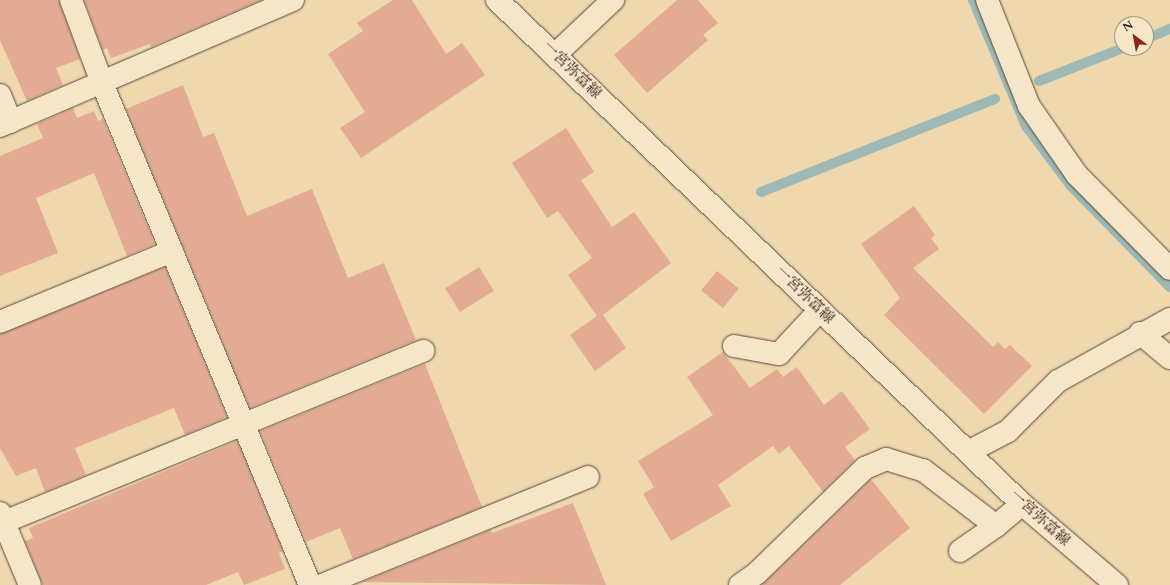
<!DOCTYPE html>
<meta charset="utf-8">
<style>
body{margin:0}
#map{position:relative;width:1170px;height:585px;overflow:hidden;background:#efd8ae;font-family:Cardo,"Noto Serif JP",serif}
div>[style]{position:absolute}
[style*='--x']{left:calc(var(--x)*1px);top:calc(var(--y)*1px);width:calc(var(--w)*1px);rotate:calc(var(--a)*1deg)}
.stream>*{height:10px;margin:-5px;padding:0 5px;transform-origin:5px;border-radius:5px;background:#9db8b5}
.building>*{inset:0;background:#e3aa94;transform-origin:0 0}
.roads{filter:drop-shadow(0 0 1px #574838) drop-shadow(0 0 1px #574838)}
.minor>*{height:22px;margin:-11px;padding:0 11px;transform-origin:11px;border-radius:11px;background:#f5e6ca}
.tertiary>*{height:22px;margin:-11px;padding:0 11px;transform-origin:11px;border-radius:11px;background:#f5e6ca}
.secondary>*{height:22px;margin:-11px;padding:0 11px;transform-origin:11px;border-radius:11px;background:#f5e6ca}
span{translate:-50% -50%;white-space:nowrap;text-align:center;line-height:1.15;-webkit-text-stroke:3px #f5e6ca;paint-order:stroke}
.street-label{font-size:15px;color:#241811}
.north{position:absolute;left:1114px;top:16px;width:40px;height:40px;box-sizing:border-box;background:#f5e6ca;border:1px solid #a19480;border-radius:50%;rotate:328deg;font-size:11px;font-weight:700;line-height:16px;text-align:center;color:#241811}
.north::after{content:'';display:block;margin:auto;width:14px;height:18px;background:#8f2418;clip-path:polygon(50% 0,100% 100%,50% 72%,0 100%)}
</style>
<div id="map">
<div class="stream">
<i style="--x:973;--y:0;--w:137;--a:67.2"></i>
<i style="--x:1026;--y:126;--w:74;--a:53.3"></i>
<i style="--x:1070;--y:185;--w:143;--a:45.6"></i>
<i style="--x:1146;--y:39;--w:26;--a:-23"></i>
<i style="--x:1039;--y:81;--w:90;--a:-21.4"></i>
<i style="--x:761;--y:192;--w:252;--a:-21.7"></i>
</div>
<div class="building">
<i style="clip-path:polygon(0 0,59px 0,80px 59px,56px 68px,63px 85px,27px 101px,0 40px)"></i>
<i style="clip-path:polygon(84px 0,261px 0,151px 47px,150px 44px,111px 58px,107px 48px,103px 50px)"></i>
<i style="clip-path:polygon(393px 0,412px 0,446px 54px,462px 43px,485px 75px,361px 158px,340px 128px,365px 112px,328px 54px,363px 31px,357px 23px)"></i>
<i style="clip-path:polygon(677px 0,698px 0,718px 23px,703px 35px,708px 40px,647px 93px,614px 55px)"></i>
<i style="clip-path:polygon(183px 85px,203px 137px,214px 133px,247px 216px,312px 189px,348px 278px,384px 263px,416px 340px,250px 408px,126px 109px)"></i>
<i style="clip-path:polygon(73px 108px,77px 118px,94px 111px,98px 121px,103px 119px,155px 244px,127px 256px,94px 173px,36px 198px,58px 253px,0 276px,0 156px,43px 138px,37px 124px)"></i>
<i style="clip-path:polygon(566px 128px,594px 172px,581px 180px,612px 227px,634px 212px,671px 263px,603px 315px,626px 348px,595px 371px,570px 335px,597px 316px,568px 275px,592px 258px,558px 211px,547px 218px,512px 163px)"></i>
<i style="clip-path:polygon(914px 206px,935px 235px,931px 238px,939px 249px,913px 268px,993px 347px,998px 342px,1005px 349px,1010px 345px,1032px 366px,984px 414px,884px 315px,900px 298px,861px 244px)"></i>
<i style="clip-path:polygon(165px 267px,227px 417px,185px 435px,174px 408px,75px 448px,86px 475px,45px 492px,36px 468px,16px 476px,0 448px,0 334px)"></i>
<i style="left:479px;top:267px;width:28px;height:40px;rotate:58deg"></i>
<i style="left:717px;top:271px;width:28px;height:25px;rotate:39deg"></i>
<i style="clip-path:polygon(723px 352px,750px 388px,777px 369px,783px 377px,797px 367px,824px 405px,842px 391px,870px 429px,845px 447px,855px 460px,823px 492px,789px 446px,779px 454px,773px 446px,718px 485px,731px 506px,671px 541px,643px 494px,654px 487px,638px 461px,713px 415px,687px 377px)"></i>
<i style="clip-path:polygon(425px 364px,482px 507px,353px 559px,340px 528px,306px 542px,260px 431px)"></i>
<i style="clip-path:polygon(237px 441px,283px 551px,279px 553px,285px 569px,244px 585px,238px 572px,206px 585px,43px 585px,25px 541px,33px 538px,29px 528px)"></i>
<i style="clip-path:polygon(871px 479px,910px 528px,840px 585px,762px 585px)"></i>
<i style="clip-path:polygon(573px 503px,606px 585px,362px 582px,490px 530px,492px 533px)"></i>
</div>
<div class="roads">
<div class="minor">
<i style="--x:71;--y:0;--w:89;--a:69.5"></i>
<i style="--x:102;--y:83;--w:543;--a:67.49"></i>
<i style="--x:987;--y:0;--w:114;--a:68.4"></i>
<i style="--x:1029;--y:106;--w:84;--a:55.2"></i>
<i style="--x:1077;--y:175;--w:132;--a:45.3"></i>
<i style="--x:556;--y:54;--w:79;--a:-43.5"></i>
<i style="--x:0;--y:95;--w:29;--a:68"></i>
<i style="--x:0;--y:126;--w:319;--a:-23.3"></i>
<i style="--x:0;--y:322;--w:186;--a:-22.4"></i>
<i style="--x:1140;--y:333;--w:39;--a:40"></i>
<i style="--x:734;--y:346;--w:46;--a:10.1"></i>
<i style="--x:779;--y:354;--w:60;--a:-47"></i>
<i style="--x:0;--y:513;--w:78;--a:67.4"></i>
<i style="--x:4;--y:522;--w:453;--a:-22.2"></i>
<i style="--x:960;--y:551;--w:44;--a:-34.8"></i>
<i style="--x:322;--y:585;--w:287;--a:-22.1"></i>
<i style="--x:740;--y:585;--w:21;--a:-35"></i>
<i style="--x:757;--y:573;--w:151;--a:-44.2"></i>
<i style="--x:865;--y:468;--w:23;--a:-23"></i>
<i style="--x:886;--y:459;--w:39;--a:17"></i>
<i style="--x:923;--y:470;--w:92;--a:37.5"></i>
<i style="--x:996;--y:526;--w:34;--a:-40"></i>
</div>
<div class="tertiary">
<i style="--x:970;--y:451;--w:43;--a:-27.8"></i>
<i style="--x:1008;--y:431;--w:71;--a:-45"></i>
<i style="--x:1058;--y:381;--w:128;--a:-29"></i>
</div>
<div class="secondary">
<i style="--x:497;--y:0;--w:728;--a:43.83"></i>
<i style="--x:1022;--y:504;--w:125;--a:40.5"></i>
</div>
</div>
<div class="street-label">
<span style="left:572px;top:70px;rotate:44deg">一宮弥富線</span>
<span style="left:805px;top:295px;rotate:44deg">一宮弥富線</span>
<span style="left:1040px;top:518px;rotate:42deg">一宮弥富線</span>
</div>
<div class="north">N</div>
</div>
